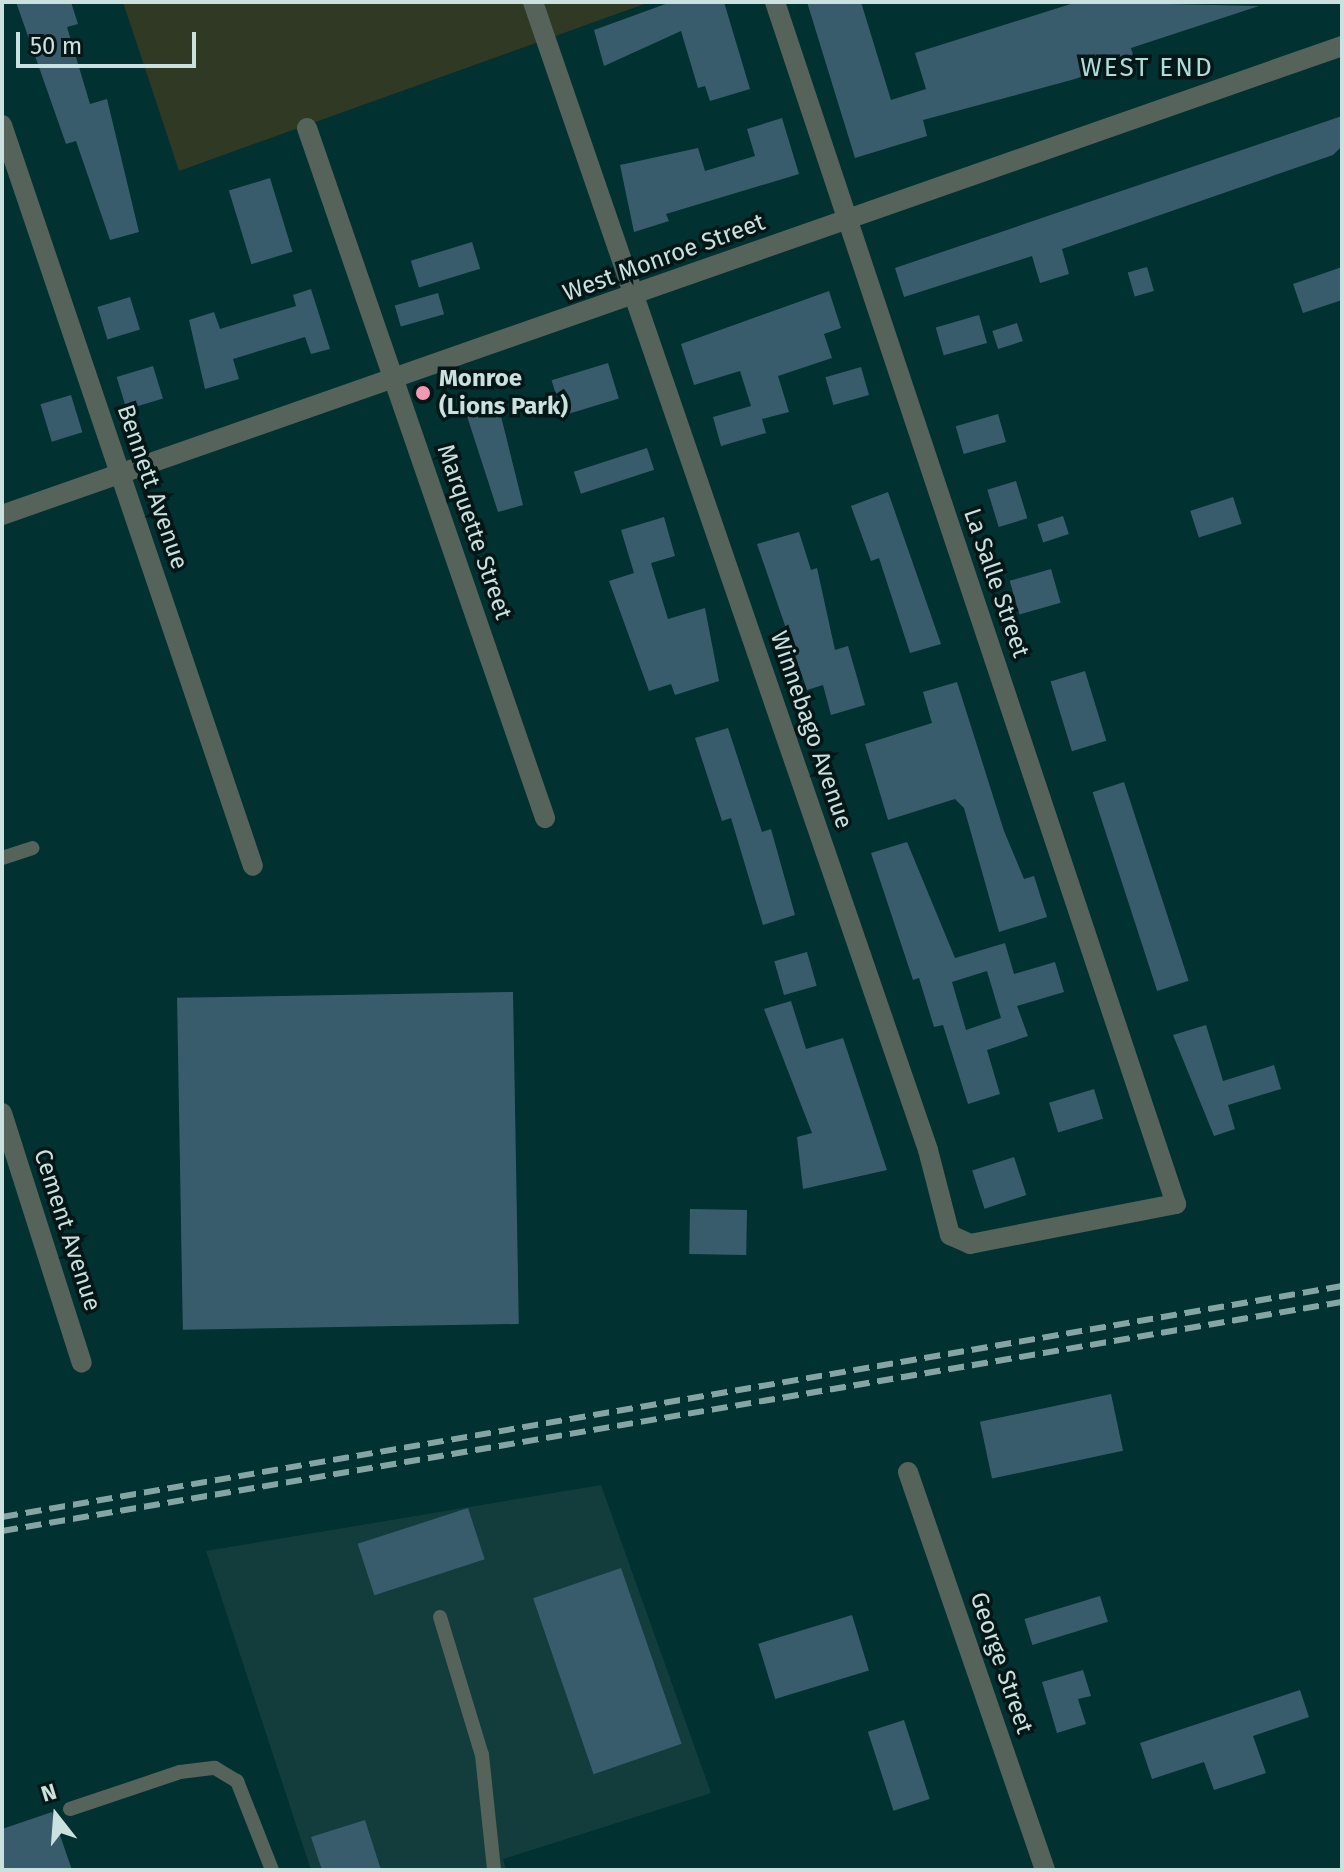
<!DOCTYPE html>
<style>
body{margin:0}
#map{position:relative;width:1344px;height:1872px;overflow:hidden;background:#013131;font-family:"Fira Sans",sans-serif}
div>[style]{position:absolute}
[style*='--x']{left:calc(var(--x)*1px);top:calc(var(--y)*1px);width:calc(var(--w)*1px);rotate:calc(var(--a)*1deg)}
.built>*{inset:0;background:#133d3c}
.green>*{inset:0;background:#303923}
.building>*{inset:0;background:#395c6c;transform-origin:0 0}
.lane>*{height:14px;margin:-7px;padding:0 7px;transform-origin:7px;border-radius:7px;background:#55635b}
.street>*{height:20px;margin:-10px;padding:0 10px;transform-origin:10px;border-radius:10px;background:#55635b}
.rail>*{height:6px;margin-top:-3px;transform-origin:0;background:repeating-linear-gradient(90deg,#85a4a4 0 16px,transparent 0 24px)}
.dots>*{width:22px;height:22px;translate:-50% -50%;box-sizing:border-box;border:4px solid #051616;border-radius:50%}
span{translate:-50% -50%;white-space:nowrap;text-align:center;line-height:1.15;-webkit-text-stroke:7px #051616;paint-order:stroke}
.street-label{font-size:24px;color:#cbe1e0}
.poi-label{font-size:24px;color:#cbe1e0;font-weight:700}
.left{translate:0 -50%;text-align:left}
.neighbourhood-label{font-size:26px;color:#aedcda;letter-spacing:2px}
.frame{position:absolute;inset:0;border:4px solid #cbe1e0;pointer-events:none}
.north{position:absolute;left:16px;top:1776px;width:80px;height:80px;-webkit-text-stroke:6px #051616;paint-order:stroke;rotate:343deg;font-size:22px;font-weight:700;line-height:32px;text-align:center;color:#cbe1e0}
.north::after{content:'';display:block;margin:auto;width:28px;height:36px;background:#cbe1e0;clip-path:polygon(50% 0,100% 100%,50% 72%,0 100%)}
.scale{position:absolute;left:16px;top:32px;width:180px;height:36px;box-sizing:border-box;border:4px solid #cbe1e0;border-top:0;padding-left:10px;font-size:24px;line-height:28px;white-space:nowrap;color:#cbe1e0;-webkit-text-stroke:6px #051616;paint-order:stroke}
</style>
<div id="map">
<div class="built">
<i style="clip-path:polygon(601px 1485px,711px 1793px,503px 1859px,506px 1870px,311px 1870px,206px 1551px)"></i>
</div>
<div class="green">
<i style="clip-path:polygon(123px 2px,650px 2px,179px 171px)"></i>
</div>
<div class="building">
<i style="clip-path:polygon(16px 2px,71px 2px,78px 24px,67px 27px,90px 104px,107px 99px,139px 232px,110px 240px,76px 141px,66px 144px)"></i>
<i style="clip-path:polygon(671px 2px,724px 2px,750px 89px,710px 101px,705px 86px,698px 88px,681px 31px,604px 66px,594px 30px)"></i>
<i style="clip-path:polygon(807px 2px,861px 2px,891px 100px,926px 89px,915px 53px,1077px 2px,1259px 6px,1131px 48px,1134px 58px,1075px 79px,923px 120px,927px 136px,855px 158px)"></i>
<i style="clip-path:polygon(1342px 116px,1342px 146px,1333px 155px,1062px 249px,1069px 274px,1040px 283px,1032px 256px,904px 297px,895px 268px)"></i>
<i style="clip-path:polygon(782px 118px,799px 174px,666px 214px,669px 221px,634px 232px,620px 165px,698px 148px,705px 171px,755px 156px,747px 129px)"></i>
<i style="left:270px;top:178px;width:77px;height:43px;rotate:73deg"></i>
<i style="left:472px;top:242px;width:28px;height:64px;rotate:73deg"></i>
<i style="left:1147px;top:267px;width:25px;height:20px;rotate:74deg"></i>
<i style="clip-path:polygon(1342px 267px,1342px 300px,1303px 313px,1293px 284px)"></i>
<i style="clip-path:polygon(311px 289px,330px 349px,311px 354px,305px 337px,233px 359px,239px 379px,205px 389px,189px 320px,214px 312px,220px 329px,296px 306px,293px 295px)"></i>
<i style="clip-path:polygon(829px 291px,841px 328px,824px 334px,832px 358px,778px 376px,789px 412px,762px 419px,766px 433px,721px 446px,713px 417px,751px 406px,740px 371px,694px 385px,681px 344px)"></i>
<i style="left:438px;top:293px;width:22px;height:45px;rotate:74deg"></i>
<i style="left:130px;top:297px;width:34px;height:34px;rotate:73deg"></i>
<i style="left:979px;top:315px;width:29px;height:45px;rotate:74deg"></i>
<i style="left:1017px;top:323px;width:19px;height:26px;rotate:72deg"></i>
<i style="left:608px;top:363px;width:37px;height:59px;rotate:73deg"></i>
<i style="left:153px;top:366px;width:34px;height:38px;rotate:73deg"></i>
<i style="left:861px;top:367px;width:29px;height:37px;rotate:74deg"></i>
<i style="left:71px;top:395px;width:39px;height:32px;rotate:73deg"></i>
<i style="clip-path:polygon(498px 404px,523px 505px,498px 512px,466px 413px)"></i>
<i style="left:998px;top:414px;width:29px;height:44px;rotate:74deg"></i>
<i style="left:647px;top:448px;width:23px;height:77px;rotate:72deg"></i>
<i style="left:1016px;top:481px;width:39px;height:30px;rotate:73deg"></i>
<i style="clip-path:polygon(888px 492px,941px 644px,910px 653px,879px 558px,871px 561px,851px 506px)"></i>
<i style="left:1233px;top:497px;width:28px;height:45px;rotate:72deg"></i>
<i style="left:1063px;top:516px;width:19px;height:27px;rotate:72deg"></i>
<i style="clip-path:polygon(664px 517px,675px 556px,651px 563px,668px 619px,705px 608px,719px 681px,675px 695px,671px 684px,649px 691px,609px 581px,634px 573px,621px 530px)"></i>
<i style="clip-path:polygon(799px 532px,811px 570px,817px 568px,835px 650px,848px 646px,865px 705px,831px 715px,823px 685px,807px 690px,757px 544px)"></i>
<i style="left:1051px;top:569px;width:35px;height:43px;rotate:74deg"></i>
<i style="left:1085px;top:671px;width:73px;height:36px;rotate:73deg"></i>
<i style="clip-path:polygon(957px 682px,1004px 831px,1024px 879px,1034px 876px,1047px 917px,999px 932px,964px 808px,955px 799px,888px 820px,865px 744px,932px 723px,923px 692px)"></i>
<i style="clip-path:polygon(728px 728px,762px 832px,771px 829px,795px 915px,763px 925px,731px 818px,722px 821px,695px 738px)"></i>
<i style="left:1124px;top:782px;width:209px;height:33px;rotate:72deg"></i>
<i style="clip-path:polygon(evenodd,907px 842px,955px 958px,1005px 943px,1014px 974px,1055px 962px,1064px 992px,1017px 1006px,1028px 1036px,987px 1050px,1000px 1094px,968px 1104px,943px 1025px,934px 1027px,919px 978px,913px 980px,871px 853px,907px 842px,987px 971px,1001px 1018px,966px 1030px,952px 982px,987px 971px)"></i>
<i style="left:807px;top:952px;width:35px;height:34px;rotate:74deg"></i>
<i style="left:513px;top:992px;width:332px;height:336px;rotate:89deg"></i>
<i style="clip-path:polygon(791px 1001px,806px 1049px,843px 1038px,887px 1170px,803px 1189px,797px 1137px,812px 1133px,764px 1009px)"></i>
<i style="clip-path:polygon(1206px 1025px,1223px 1081px,1274px 1065px,1281px 1089px,1228px 1105px,1235px 1129px,1214px 1136px,1173px 1035px)"></i>
<i style="left:1094px;top:1089px;width:31px;height:47px;rotate:73deg"></i>
<i style="left:1014px;top:1157px;width:40px;height:44px;rotate:72deg"></i>
<i style="left:690px;top:1209px;width:57px;height:45px;rotate:1deg"></i>
<i style="left:1111px;top:1394px;width:58px;height:134px;rotate:78deg"></i>
<i style="left:468px;top:1508px;width:54px;height:116px;rotate:72deg"></i>
<i style="left:621px;top:1568px;width:186px;height:93px;rotate:71deg"></i>
<i style="left:1100px;top:1596px;width:27px;height:79px;rotate:73deg"></i>
<i style="left:852px;top:1615px;width:58px;height:98px;rotate:73deg"></i>
<i style="clip-path:polygon(1083px 1670px,1091px 1696px,1078px 1699px,1086px 1724px,1057px 1733px,1042px 1682px)"></i>
<i style="clip-path:polygon(1300px 1690px,1309px 1717px,1253px 1736px,1266px 1773px,1214px 1790px,1204px 1762px,1152px 1779px,1140px 1743px)"></i>
<i style="left:904px;top:1720px;width:83px;height:38px;rotate:72deg"></i>
<i style="clip-path:polygon(52px 1812px,72px 1870px,2px 1870px,2px 1829px)"></i>
<i style="clip-path:polygon(365px 1820px,381px 1870px,322px 1870px,311px 1837px)"></i>
</div>
<div class="lane">
<i style="--x:2;--y:858;--w:32;--a:-18"></i>
<i style="--x:440;--y:1617;--w:144;--a:73.1"></i>
<i style="--x:482;--y:1755;--w:116;--a:84"></i>
<i style="--x:70;--y:1809;--w:116;--a:-18.6"></i>
<i style="--x:180;--y:1772;--w:35;--a:-7"></i>
<i style="--x:215;--y:1768;--w:26;--a:31"></i>
<i style="--x:237;--y:1781;--w:96;--a:68.5"></i>
</div>
<div class="street">
<i style="--x:533;--y:2;--w:1214;--a:71.01"></i>
<i style="--x:928;--y:1150;--w:88;--a:75.5"></i>
<i style="--x:950;--y:1235;--w:22;--a:24"></i>
<i style="--x:970;--y:1244;--w:210;--a:-11"></i>
<i style="--x:1176;--y:1204;--w:1267;--a:-108.45"></i>
<i style="--x:2;--y:125;--w:782;--a:71.29"></i>
<i style="--x:307;--y:128;--w:730;--a:70.97"></i>
<i style="--x:2;--y:515;--w:1420;--a:-19.29"></i>
<i style="--x:2;--y:1113;--w:262;--a:72.3"></i>
<i style="--x:908;--y:1472;--w:421;--a:71"></i>
</div>
<div class="rail">
<i style="--x:2;--y:1517;--w:1360;--a:-9.78"></i>
<i style="--x:2;--y:1531;--w:1359;--a:-9.7"></i>
</div>
<div class="dots">
<i style="left:423px;top:393px;background:#f19ab2"></i>
</div>
<div class="street-label">
<span style="left:664px;top:258px;rotate:-20deg">West Monroe Street</span>
<span style="left:152px;top:487px;rotate:71deg">Bennett Avenue</span>
<span style="left:474px;top:532px;rotate:71deg">Marquette Street</span>
<span style="left:996px;top:583px;rotate:71deg">La Salle Street</span>
<span style="left:811px;top:730px;rotate:71deg">Winnebago Avenue</span>
<span style="left:67px;top:1230px;rotate:72deg">Cement Avenue</span>
<span style="left:1001px;top:1663px;rotate:71deg">George Street</span>
</div>
<div class="poi-label">
<span class="left" style="left:439px;top:393px">Monroe<br>(Lions Park)</span>
</div>
<div class="neighbourhood-label">
<span style="left:1147px;top:68px">WEST END</span>
</div>
<div class="frame"></div>
<div class="north">N</div>
<div class="scale">50 m</div>
</div>
